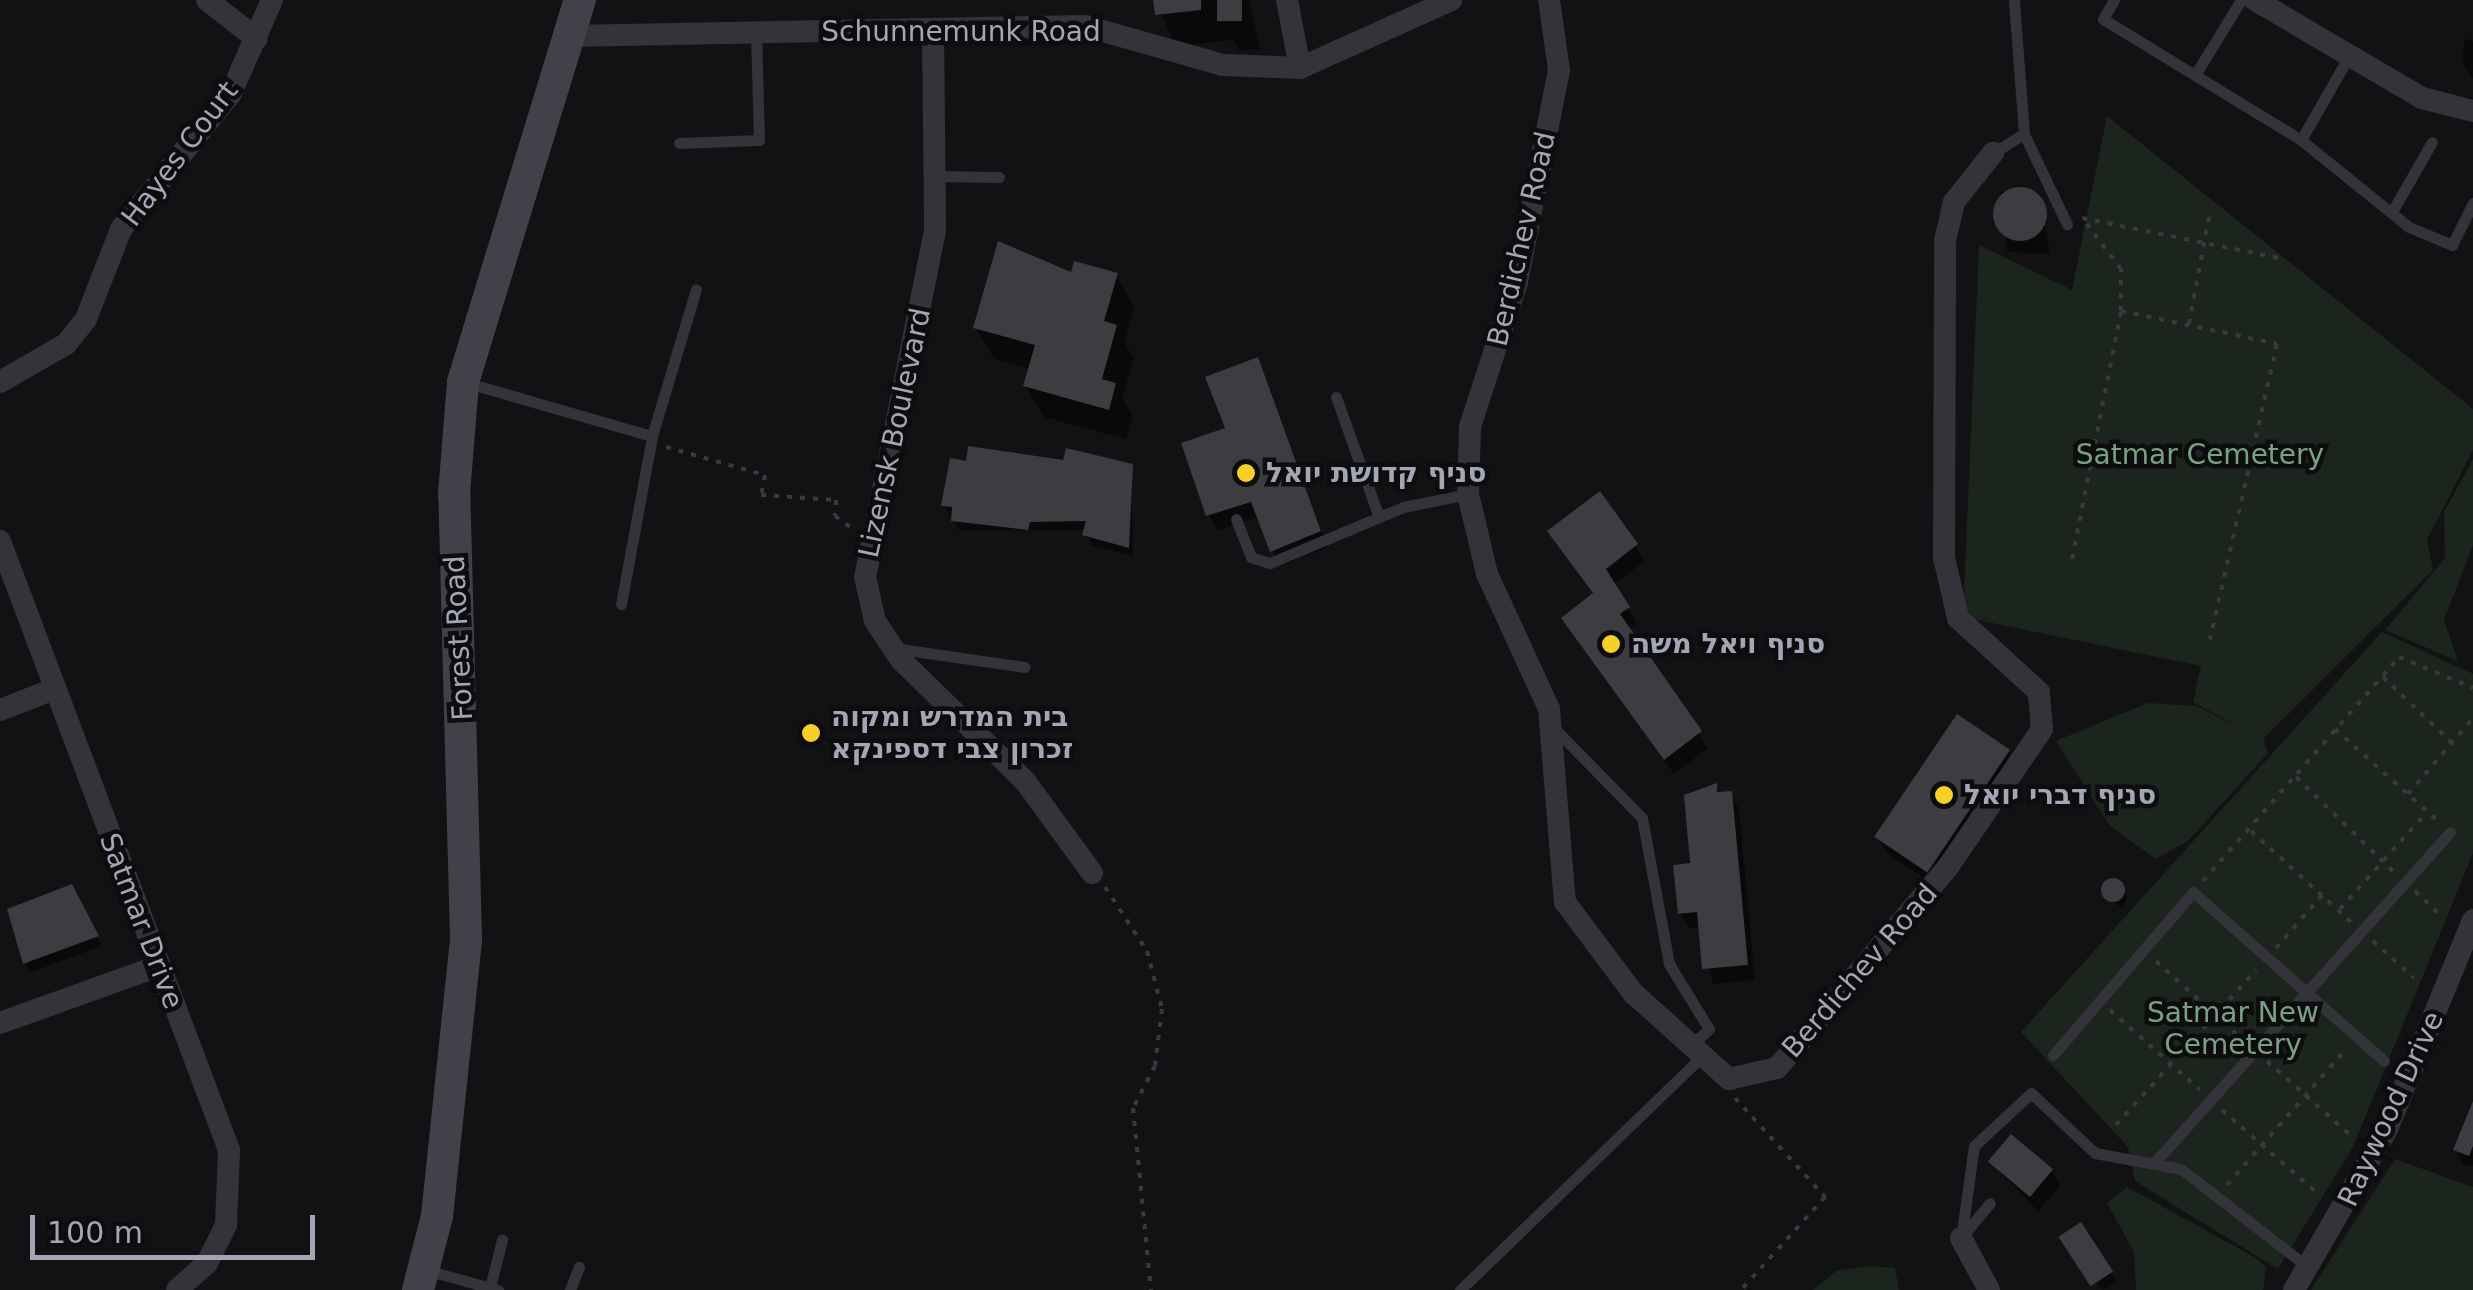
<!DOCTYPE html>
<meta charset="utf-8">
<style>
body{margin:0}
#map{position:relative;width:2473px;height:1290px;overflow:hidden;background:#121214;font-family:"DejaVu Sans",Heebo,sans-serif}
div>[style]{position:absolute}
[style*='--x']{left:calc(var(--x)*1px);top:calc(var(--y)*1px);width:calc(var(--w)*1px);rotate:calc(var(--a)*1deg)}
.green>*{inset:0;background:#1c241e}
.shadow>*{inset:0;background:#0007}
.building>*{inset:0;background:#3c3c41;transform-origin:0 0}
.round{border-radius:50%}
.path>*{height:4px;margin-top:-2px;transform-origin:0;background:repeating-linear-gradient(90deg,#393a40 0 5px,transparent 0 13px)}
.lane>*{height:11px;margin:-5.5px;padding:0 5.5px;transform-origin:5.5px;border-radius:5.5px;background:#333339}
.street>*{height:22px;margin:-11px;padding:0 11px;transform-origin:11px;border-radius:11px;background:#333339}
.secondary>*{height:32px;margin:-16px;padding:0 16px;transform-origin:16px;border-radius:16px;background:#414249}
.dots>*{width:28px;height:28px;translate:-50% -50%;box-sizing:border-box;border:5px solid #0d0d0f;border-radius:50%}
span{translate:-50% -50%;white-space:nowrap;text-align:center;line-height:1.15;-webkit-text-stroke:9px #0d0d0f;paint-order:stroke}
.street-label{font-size:28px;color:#a3a6b5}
.park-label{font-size:28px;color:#79a181}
.poi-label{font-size:28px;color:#a3a6b5;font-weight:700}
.left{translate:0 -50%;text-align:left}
.scale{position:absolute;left:30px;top:1215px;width:285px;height:45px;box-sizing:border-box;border:5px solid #a3a6b5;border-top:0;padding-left:12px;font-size:30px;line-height:35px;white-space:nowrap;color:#a3a6b5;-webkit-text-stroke:8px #0d0d0f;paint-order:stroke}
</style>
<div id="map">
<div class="green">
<i style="clip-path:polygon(2107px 116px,2473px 409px,2473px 450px,2427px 540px,2433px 570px,2263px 739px,2268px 753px,2189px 840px,2156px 859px,2110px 826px,2056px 741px,2148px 703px,2197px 706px,2248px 732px,2193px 702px,2201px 666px,1963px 617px,1979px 245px,2072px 290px)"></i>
<i style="clip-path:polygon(2473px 459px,2473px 545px,2444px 620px,2458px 661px,2385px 630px,2445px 558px,2444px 512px)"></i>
<i style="clip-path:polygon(2382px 632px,2473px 674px,2473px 853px,2353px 1147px,2278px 1269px,2135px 1181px,2128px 1147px,2021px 1032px)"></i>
<i style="clip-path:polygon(2395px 1159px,2473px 1187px,2473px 1290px,2311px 1290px)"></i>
<i style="clip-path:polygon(2127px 1187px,2256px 1258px,2266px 1268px,2263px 1290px,2136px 1290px,2134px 1252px,2107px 1203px)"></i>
<i style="clip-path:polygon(1868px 1266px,1895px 1268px,1899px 1290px,1813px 1290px,1836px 1271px)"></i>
</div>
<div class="shadow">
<i style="clip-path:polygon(1155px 0,1249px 0,1260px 49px,1240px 51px,1233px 40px,1175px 46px)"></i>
<i style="clip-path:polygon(2465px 39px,2473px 41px,2473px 79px,2462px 63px)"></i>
<i style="clip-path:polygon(2000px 192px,2039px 193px,2050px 254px,2007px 252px)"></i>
<i style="clip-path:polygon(1116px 275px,1134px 307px,1124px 342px,1134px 358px,1122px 398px,1133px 416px,1126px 439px,1044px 417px,1026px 386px,1030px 369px,994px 359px,976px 328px,1073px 276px)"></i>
<i style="clip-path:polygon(1257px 360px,1328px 547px,1280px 566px,1259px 517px,1217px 530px,1209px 515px)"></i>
<i style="clip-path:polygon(1065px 463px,1131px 466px,1133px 556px,1091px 545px,1086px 530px,959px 530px,944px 505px)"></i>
<i style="clip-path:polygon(1600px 494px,1645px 561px,1613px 585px,1637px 623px,1628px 629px,1708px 748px,1674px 774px,1573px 634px,1595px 595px)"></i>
<i style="clip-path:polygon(2008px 751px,2017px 767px,1934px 885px,1887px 853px,1878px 837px)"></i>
<i style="clip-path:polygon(1699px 788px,1730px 793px,1739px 809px,1755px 980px,1713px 984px,1701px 927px,1689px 928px,1680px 913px)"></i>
<i style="clip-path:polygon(2110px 882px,2127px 896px,2123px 909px,2105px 895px)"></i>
<i style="clip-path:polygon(71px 887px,102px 946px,31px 972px,25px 963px)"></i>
<i style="clip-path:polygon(2473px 1105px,2473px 1165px,2464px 1165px,2456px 1150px)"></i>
<i style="clip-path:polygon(1990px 1162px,2051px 1170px,2060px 1186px,2038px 1211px)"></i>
<i style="clip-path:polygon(2080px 1225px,2116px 1282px,2103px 1290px,2062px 1237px)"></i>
</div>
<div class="building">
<i style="clip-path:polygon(1153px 0,1201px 0,1201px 10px,1155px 15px)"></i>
<i style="left:1217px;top:0;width:25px;height:21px"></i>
<i class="round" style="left:1993px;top:187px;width:54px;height:54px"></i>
<i style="clip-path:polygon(998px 241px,1071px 272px,1074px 261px,1118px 273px,1104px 321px,1117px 325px,1102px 379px,1116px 383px,1109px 410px,1023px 386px,1035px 345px,973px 328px)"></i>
<i style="clip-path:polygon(1258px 357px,1321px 531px,1270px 552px,1251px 502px,1206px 516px,1181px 443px,1225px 428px,1205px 377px)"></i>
<i style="clip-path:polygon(968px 446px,1063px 460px,1066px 448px,1133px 464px,1129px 548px,1082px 535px,1086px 521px,1030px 522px,1028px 530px,951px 521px,952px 507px,941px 506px,950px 458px,966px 461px)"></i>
<i style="clip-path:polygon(1600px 491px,1638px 544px,1606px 569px,1630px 607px,1620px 614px,1702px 731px,1664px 760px,1561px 618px,1593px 593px,1547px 531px)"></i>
<i style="left:1957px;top:714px;width:64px;height:148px;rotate:34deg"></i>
<i style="clip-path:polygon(1717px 783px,1717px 792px,1732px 791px,1748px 965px,1702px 969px,1697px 912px,1678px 914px,1673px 865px,1690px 863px,1684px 795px)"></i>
<i class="round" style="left:2101px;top:878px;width:24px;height:24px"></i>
<i style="clip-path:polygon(72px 884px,99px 936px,23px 964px,7px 909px)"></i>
<i style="clip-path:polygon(2473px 1101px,2473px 1146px,2469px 1156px,2453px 1150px)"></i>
<i style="left:2011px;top:1134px;width:55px;height:36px;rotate:40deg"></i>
<i style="left:2081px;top:1222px;width:59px;height:27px;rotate:57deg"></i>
</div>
<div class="path">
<i style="--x:2082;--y:218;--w:201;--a:11.5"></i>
<i style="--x:2121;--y:311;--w:159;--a:11.9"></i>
<i style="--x:2277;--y:344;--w:303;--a:102.8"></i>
<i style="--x:2189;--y:324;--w:114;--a:-79.4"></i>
<i style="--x:666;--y:447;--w:103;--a:15.8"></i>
<i style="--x:765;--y:475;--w:20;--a:101"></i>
<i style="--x:761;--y:495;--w:75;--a:3.8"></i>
<i style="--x:836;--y:500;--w:16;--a:94"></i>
<i style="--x:835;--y:516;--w:22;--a:36"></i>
<i style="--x:2072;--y:559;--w:253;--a:-78.8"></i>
<i style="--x:2121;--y:311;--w:42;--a:-90"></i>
<i style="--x:2121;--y:269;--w:64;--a:-127.4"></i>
<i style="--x:2383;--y:677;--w:95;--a:43.7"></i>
<i style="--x:2335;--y:729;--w:140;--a:41.8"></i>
<i style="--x:2296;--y:777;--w:135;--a:44.1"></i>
<i style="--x:2408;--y:794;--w:100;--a:-49.5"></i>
<i style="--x:2251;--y:831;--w:135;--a:42.3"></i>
<i style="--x:2203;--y:881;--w:298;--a:-48.8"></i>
<i style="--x:2399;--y:657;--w:80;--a:22.7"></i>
<i style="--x:1105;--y:887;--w:77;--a:56.7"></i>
<i style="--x:1147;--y:951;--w:60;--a:75.5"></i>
<i style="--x:1162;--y:1009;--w:57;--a:97"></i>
<i style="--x:1155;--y:1066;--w:47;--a:117.6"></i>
<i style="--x:1133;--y:1108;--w:183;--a:84.4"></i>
<i style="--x:2415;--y:891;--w:33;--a:44"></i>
<i style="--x:2340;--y:909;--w:130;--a:-48.1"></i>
<i style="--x:2373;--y:941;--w:55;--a:42.1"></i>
<i style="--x:2276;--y:948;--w:70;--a:-49"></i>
<i style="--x:2156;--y:961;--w:120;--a:42.3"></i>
<i style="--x:2110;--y:1010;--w:120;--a:41.6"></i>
<i style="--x:2267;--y:1061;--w:111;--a:41.7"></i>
<i style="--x:1735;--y:1098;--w:134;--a:47.7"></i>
<i style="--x:1825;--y:1197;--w:125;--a:132.1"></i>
<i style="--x:2222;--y:1110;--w:123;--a:41.1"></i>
<i style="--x:2116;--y:1125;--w:209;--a:-47.9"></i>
<i style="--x:2227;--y:1185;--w:181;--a:-48.8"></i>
</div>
<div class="lane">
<i style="--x:2114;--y:0;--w:22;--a:120"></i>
<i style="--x:2103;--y:19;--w:232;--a:31.4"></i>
<i style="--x:2301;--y:140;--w:139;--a:38.9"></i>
<i style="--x:2409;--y:227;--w:47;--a:22.7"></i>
<i style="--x:2452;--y:245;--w:47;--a:-63.4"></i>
<i style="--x:2195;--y:75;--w:88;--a:-58.5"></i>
<i style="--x:2024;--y:134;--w:100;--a:64.5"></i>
<i style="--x:2301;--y:140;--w:95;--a:-60.2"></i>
<i style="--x:679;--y:143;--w:80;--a:-2.1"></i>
<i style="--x:759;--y:140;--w:107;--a:-91.6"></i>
<i style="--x:1993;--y:153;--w:36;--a:-32"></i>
<i style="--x:2024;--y:134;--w:134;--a:-94.3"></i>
<i style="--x:934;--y:176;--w:65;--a:0.9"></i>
<i style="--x:2393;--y:210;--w:78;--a:-60.2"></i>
<i style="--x:468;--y:383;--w:191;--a:16.1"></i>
<i style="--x:1336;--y:397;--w:127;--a:70.3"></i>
<i style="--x:1236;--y:519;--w:41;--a:68.5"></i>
<i style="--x:1251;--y:557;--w:20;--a:18"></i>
<i style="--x:1270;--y:563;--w:144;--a:-22.8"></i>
<i style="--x:1403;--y:507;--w:66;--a:-11.3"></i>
<i style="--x:621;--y:604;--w:171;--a:-79.5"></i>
<i style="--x:652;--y:436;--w:153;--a:-73.3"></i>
<i style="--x:893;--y:648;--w:133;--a:8.2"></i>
<i style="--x:1554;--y:728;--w:126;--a:45.6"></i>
<i style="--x:1642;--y:818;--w:148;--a:79.5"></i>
<i style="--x:1669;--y:964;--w:76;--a:58.4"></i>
<i style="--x:1709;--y:1029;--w:24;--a:138"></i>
<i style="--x:2053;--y:1055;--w:215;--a:-49.3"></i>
<i style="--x:2193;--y:892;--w:255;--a:41.5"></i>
<i style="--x:2156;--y:1161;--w:441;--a:-48.2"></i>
<i style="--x:1961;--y:1238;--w:93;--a:-82"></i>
<i style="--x:1974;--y:1146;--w:78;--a:-42.9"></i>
<i style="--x:2031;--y:1093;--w:88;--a:43.2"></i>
<i style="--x:2095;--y:1153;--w:87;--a:10.5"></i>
<i style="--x:2181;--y:1169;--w:160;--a:37.7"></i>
<i style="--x:1961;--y:1238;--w:45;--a:-50.4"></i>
<i style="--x:426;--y:1270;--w:75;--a:15.5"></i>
<i style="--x:490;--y:1287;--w:49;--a:-75.7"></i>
<i style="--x:570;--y:1290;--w:25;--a:-69"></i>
<i style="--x:1460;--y:1290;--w:332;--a:-44"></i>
</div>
<div class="street">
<i style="--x:207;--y:0;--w:63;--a:38"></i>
<i style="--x:1287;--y:0;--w:69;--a:79.2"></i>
<i style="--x:1549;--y:0;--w:71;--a:81.9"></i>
<i style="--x:1559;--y:70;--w:216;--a:101.2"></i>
<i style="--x:1517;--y:282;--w:152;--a:108"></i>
<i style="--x:1470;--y:427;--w:67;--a:91.7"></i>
<i style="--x:1468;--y:494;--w:82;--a:76.6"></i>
<i style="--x:1487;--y:574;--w:149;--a:65.3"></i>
<i style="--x:1549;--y:709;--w:194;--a:85.3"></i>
<i style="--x:1565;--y:902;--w:114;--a:53.2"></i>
<i style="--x:1633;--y:993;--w:129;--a:41.9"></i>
<i style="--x:1729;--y:1079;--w:49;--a:-12.9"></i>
<i style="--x:1777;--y:1068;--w:264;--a:-49.6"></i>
<i style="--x:1948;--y:867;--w:167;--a:-55.7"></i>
<i style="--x:2042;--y:729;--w:37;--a:-95"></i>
<i style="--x:2039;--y:692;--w:110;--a:-137.6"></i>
<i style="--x:1958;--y:618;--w:62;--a:-103.1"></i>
<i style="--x:1944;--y:558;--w:317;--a:-89.8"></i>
<i style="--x:1945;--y:241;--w:40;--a:-77"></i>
<i style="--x:1954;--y:202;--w:63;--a:-51.5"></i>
<i style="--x:2255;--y:0;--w:194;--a:30.4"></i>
<i style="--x:2422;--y:98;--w:53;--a:14.3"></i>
<i style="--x:933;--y:31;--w:200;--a:89.4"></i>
<i style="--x:935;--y:231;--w:353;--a:101.4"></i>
<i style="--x:865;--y:577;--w:45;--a:77.2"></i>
<i style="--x:875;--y:621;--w:47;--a:56.3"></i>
<i style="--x:901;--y:660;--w:173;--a:44.3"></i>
<i style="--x:1025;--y:781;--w:114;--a:53.9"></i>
<i style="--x:569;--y:36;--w:516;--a:-1.11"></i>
<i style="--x:1085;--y:26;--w:143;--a:15.8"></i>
<i style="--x:1223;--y:65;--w:77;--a:2.2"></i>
<i style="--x:1300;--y:68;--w:166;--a:-24.2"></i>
<i style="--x:0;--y:382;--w:76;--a:-29.9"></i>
<i style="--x:66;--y:344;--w:32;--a:-51"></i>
<i style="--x:86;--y:319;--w:97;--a:-68.7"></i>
<i style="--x:121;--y:229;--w:175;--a:-51"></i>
<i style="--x:231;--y:93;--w:102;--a:-66.2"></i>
<i style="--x:0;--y:541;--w:651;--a:69.39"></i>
<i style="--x:229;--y:1150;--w:75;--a:92.3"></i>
<i style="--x:226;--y:1225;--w:42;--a:116.6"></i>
<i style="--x:207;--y:1263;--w:40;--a:138"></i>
<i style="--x:0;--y:710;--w:58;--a:-21.3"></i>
<i style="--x:0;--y:1023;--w:168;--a:-19.8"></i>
<i style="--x:1961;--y:1238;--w:59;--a:61.7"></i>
<i style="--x:2294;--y:1290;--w:186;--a:-60"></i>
<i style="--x:2387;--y:1129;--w:226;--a:-67.6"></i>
</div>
<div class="secondary">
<i style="--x:418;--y:1290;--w:76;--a:-75.6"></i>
<i style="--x:437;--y:1216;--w:278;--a:-84"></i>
<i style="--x:466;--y:940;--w:446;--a:-91.5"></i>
<i style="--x:454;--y:494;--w:112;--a:-85.4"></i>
<i style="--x:463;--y:382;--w:400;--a:-73"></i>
</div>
<div class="dots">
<i style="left:1246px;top:473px;background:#f8cf26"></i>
<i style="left:1611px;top:644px;background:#f8cf26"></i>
<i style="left:811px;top:733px;background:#f8cf26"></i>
<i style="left:1944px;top:795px;background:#f8cf26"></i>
</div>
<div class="street-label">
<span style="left:961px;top:32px">Schunnemunk Road</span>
<span style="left:180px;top:154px;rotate:-53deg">Hayes Court</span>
<span style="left:1522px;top:239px;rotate:-77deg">Berdichev Road</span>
<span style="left:895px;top:433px;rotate:-78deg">Lizensk Boulevard</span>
<span style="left:459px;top:638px;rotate:-93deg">Forest Road</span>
<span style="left:141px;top:921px;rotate:69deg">Satmar Drive</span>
<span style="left:1860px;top:971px;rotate:-49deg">Berdichev Road</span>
<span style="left:2391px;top:1109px;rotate:-65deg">Raywood Drive</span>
</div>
<div class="park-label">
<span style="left:2200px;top:455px">Satmar Cemetery</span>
<span style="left:2233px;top:1029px">Satmar New<br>Cemetery</span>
</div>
<div class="poi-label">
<span class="left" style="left:1266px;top:473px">סניף קדושת יואל</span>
<span class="left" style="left:1631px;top:644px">סניף ויאל משה</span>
<span class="left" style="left:831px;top:733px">בית המדרש ומקוה<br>זכרון צבי דספינקא</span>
<span class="left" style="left:1964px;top:795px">סניף דברי יואל</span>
</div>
<div class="scale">100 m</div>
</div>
